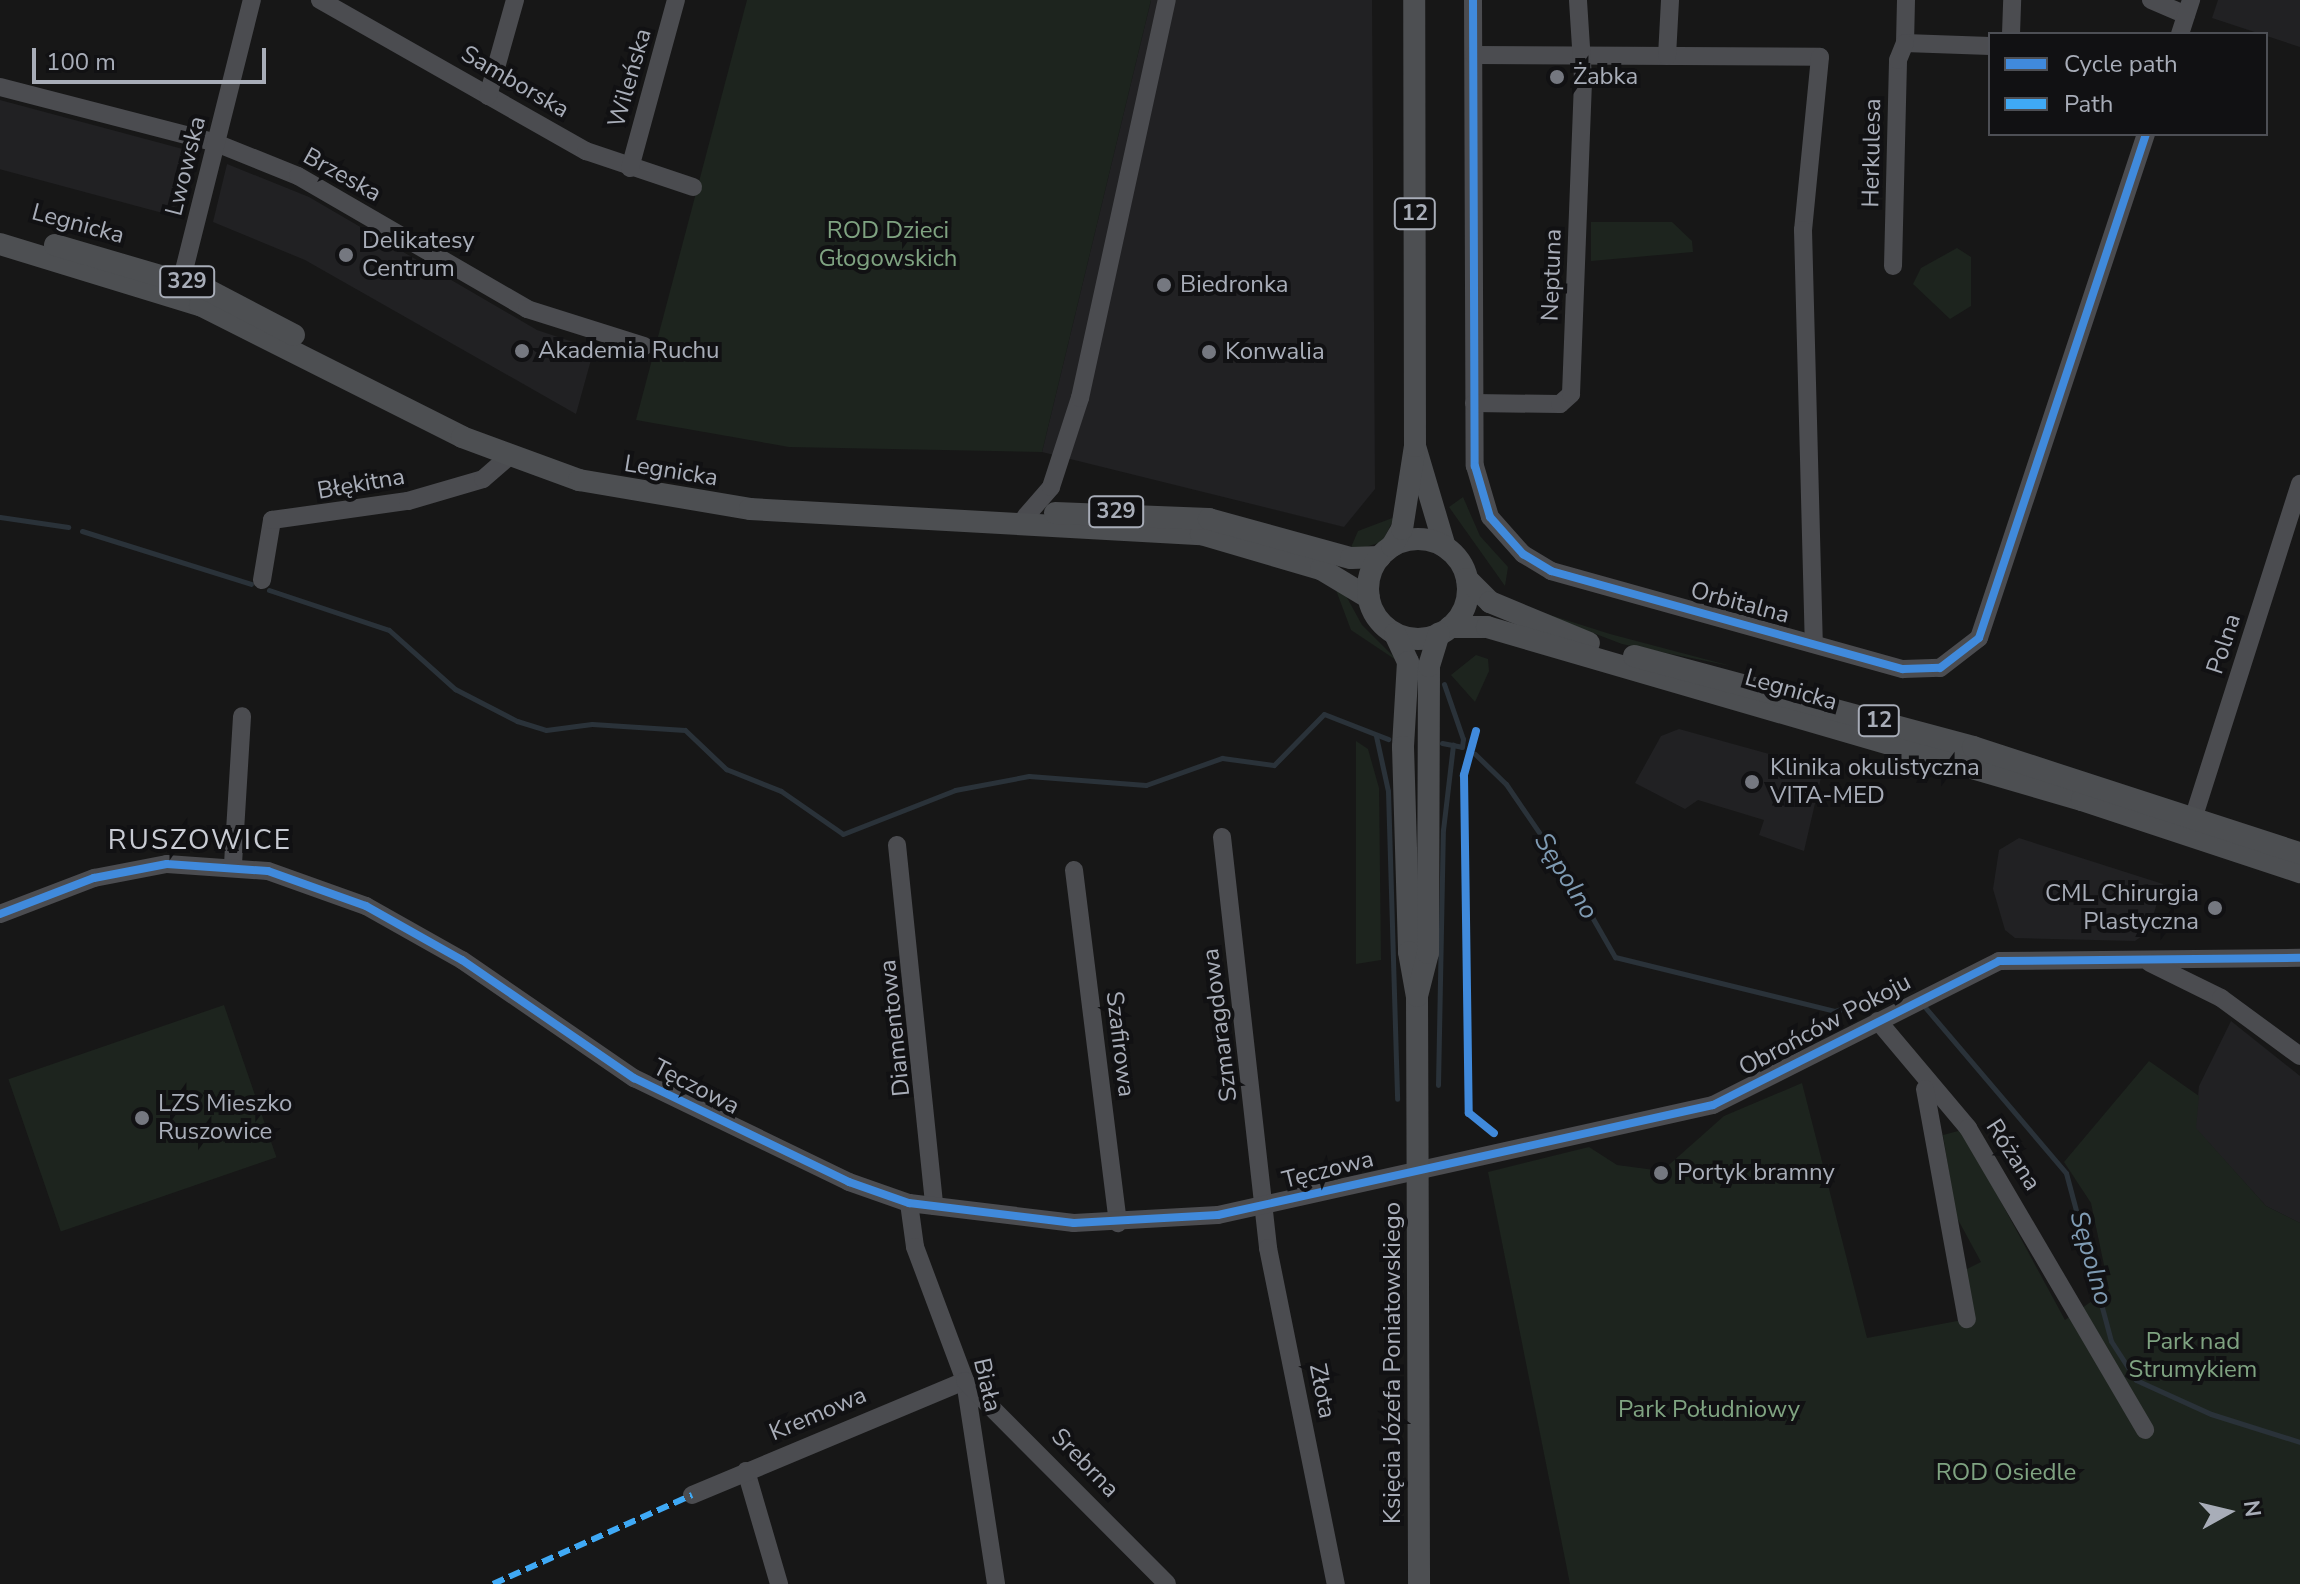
<!DOCTYPE html>
<meta charset="utf-8">
<style>
body{margin:0}
#map{position:relative;width:2300px;height:1584px;overflow:hidden;background:#171717;font-family:"Nunito Sans",sans-serif}
div>[style]{position:absolute}
[style*='--x']{left:calc(var(--x)*1px);top:calc(var(--y)*1px);width:calc(var(--w)*1px);rotate:calc(var(--a)*1deg)}
.built>*{inset:0;background:#212123;transform-origin:0 0}
.green>*{inset:0;background:#1d241e;transform-origin:0 0}
.stream>*{height:5px;margin:-2.5px;padding:0 2.5px;transform-origin:2.5px;border-radius:2.5px;background:#2a3239}
.minor>*{height:18px;margin:-9px;padding:0 9px;transform-origin:9px;border-radius:9px;background:#4b4c50}
.major>*{height:22px;margin:-11px;padding:0 11px;transform-origin:11px;border-radius:11px;background:#4d4f52}
.major>.ring{margin:-11px;padding:0;box-sizing:content-box;background:none;border:22px solid #4d4f52;border-radius:50%}
.quiet>*{height:6px;margin-top:-3px;transform-origin:0;background:repeating-linear-gradient(90deg,#3fa9f5 0 12px,transparent 0 18px)}
.cycleway>*{height:8px;margin:-4px;padding:0 4px;transform-origin:4px;border-radius:4px;background:#408adc}
.dots>*{width:22px;height:22px;translate:-50% -50%;box-sizing:border-box;border:4px solid #111113;border-radius:50%}
span{translate:-50% -50%;white-space:nowrap;text-align:center;line-height:1.15;-webkit-text-stroke:8px #111113;paint-order:stroke}
.shield-label span{padding:2px 6px;background:#111113;border:2px solid;border-radius:6px;-webkit-text-stroke-width:0}
.shield-label{font-size:22px;color:#a8adb8;font-weight:700}
.poi-label{font-size:24px;color:#a8adb8}
.left{translate:0 -50%;text-align:left}
.right{translate:-100% -50%;text-align:right}
.street-label{font-size:24px;color:#a8adb8}
.park-label{font-size:24px;color:#7fa381}
.water-label{font-size:26px;color:#7f9bb3;font-style:italic}
.quarter-label{font-size:28px;color:#c9ccd4;letter-spacing:2px}
.legend{position:absolute;left:1988px;top:32px;width:280px;height:104px;box-sizing:border-box;background:#111113;border:2px solid #4d4f55;margin:0;padding:10px 14px;list-style:none;font-size:24px;color:#a8adb8}
.legend li{display:flex;align-items:center;gap:16px;height:40px}
.legend b{width:40px;border:2px solid #4d4f55}
.north{position:absolute;left:2188px;top:1472px;width:80px;height:80px;-webkit-text-stroke:6px #111113;paint-order:stroke;rotate:82deg;font-size:22px;font-weight:700;line-height:32px;text-align:center;color:#a8adb8}
.north::after{content:'';display:block;margin:auto;width:28px;height:36px;background:#a8adb8;clip-path:polygon(50% 0,100% 100%,50% 72%,0 100%)}
.scale{position:absolute;left:32px;top:48px;width:234px;height:36px;box-sizing:border-box;border:4px solid #a8adb8;border-top:0;padding-left:10px;font-size:24px;line-height:28px;white-space:nowrap;color:#a8adb8;-webkit-text-stroke:6px #111113;paint-order:stroke}
</style>
<div id="map">
<div class="built">
<i style="clip-path:polygon(1151px 0,1372px 0,1375px 489px,1344px 527px,1042px 452px)"></i>
<i style="clip-path:polygon(2218px 0,2300px 0,2300px 47px,2212px 18px)"></i>
<i style="left:0;top:100px;width:196px;height:67px;rotate:15deg"></i>
<i style="clip-path:polygon(227px 164px,309px 197px,537px 330px,594px 349px,576px 414px,305px 260px,213px 222px)"></i>
<i style="clip-path:polygon(1679px 729px,1823px 769px,1804px 851px,1759px 835px,1764px 820px,1698px 800px,1685px 809px,1635px 783px,1661px 736px)"></i>
<i style="clip-path:polygon(2019px 838px,2163px 884px,2148px 932px,2135px 941px,2015px 938px,2005px 930px,1993px 889px,1999px 850px)"></i>
<i style="clip-path:polygon(2231px 1021px,2300px 1076px,2300px 1223px,2266px 1206px,2195px 1128px,2199px 1086px)"></i>
</div>
<div class="green">
<i style="clip-path:polygon(747px 0,1151px 0,1042px 452px,789px 447px,636px 420px)"></i>
<i style="clip-path:polygon(1591px 222px,1672px 222px,1692px 241px,1693px 252px,1591px 261px)"></i>
<i style="clip-path:polygon(1957px 248px,1971px 257px,1971px 306px,1950px 319px,1913px 284px,1921px 268px)"></i>
<i style="clip-path:polygon(1463px 497px,1480px 536px,1508px 567px,1505px 586px,1449px 507px)"></i>
<i style="clip-path:polygon(1395px 517px,1382px 542px,1349px 552px,1358px 531px)"></i>
<i style="clip-path:polygon(1336px 590px,1345px 594px,1362px 625px,1399px 662px,1351px 630px)"></i>
<i style="clip-path:polygon(1525px 607px,1610px 634px,1731px 666px,1622px 644px)"></i>
<i style="clip-path:polygon(1476px 655px,1488px 659px,1489px 671px,1475px 702px,1451px 675px)"></i>
<i style="clip-path:polygon(1356px 741px,1368px 749px,1379px 788px,1381px 960px,1356px 964px)"></i>
<i style="left:224px;top:1005px;width:161px;height:228px;rotate:71deg"></i>
<i style="clip-path:polygon(2149px 1061px,2199px 1096px,2196px 1128px,2266px 1206px,2300px 1223px,2300px 1584px,1570px 1584px,1488px 1172px,1589px 1147px,1617px 1165px,1662px 1171px,1724px 1116px,1802px 1083px,1867px 1338px,1973px 1318px,1965px 1270px,1981px 1262px,1956px 1216px,1943px 1135px,1962px 1130px,2065px 1320px,2109px 1289px,2091px 1203px,2064px 1162px)"></i>
</div>
<div class="stream">
<i style="--x:0;--y:517;--w:69;--a:8.4"></i>
<i style="--x:82;--y:531;--w:177;--a:17.4"></i>
<i style="--x:269;--y:590;--w:126;--a:18.4"></i>
<i style="--x:389;--y:630;--w:89;--a:41.8"></i>
<i style="--x:455;--y:689;--w:70;--a:27.3"></i>
<i style="--x:517;--y:721;--w:30;--a:17"></i>
<i style="--x:546;--y:730;--w:46;--a:-7.4"></i>
<i style="--x:592;--y:724;--w:93;--a:3.7"></i>
<i style="--x:685;--y:730;--w:57;--a:43.6"></i>
<i style="--x:726;--y:769;--w:59;--a:21.8"></i>
<i style="--x:781;--y:791;--w:75;--a:34.7"></i>
<i style="--x:843;--y:834;--w:120;--a:-21.4"></i>
<i style="--x:955;--y:790;--w:75;--a:-10.7"></i>
<i style="--x:1029;--y:776;--w:117;--a:4.4"></i>
<i style="--x:1146;--y:785;--w:81;--a:-19.6"></i>
<i style="--x:1222;--y:758;--w:52;--a:7.7"></i>
<i style="--x:1274;--y:765;--w:71;--a:-45.6"></i>
<i style="--x:1324;--y:714;--w:69;--a:21.3"></i>
<i style="--x:1376;--y:736;--w:56;--a:77.7"></i>
<i style="--x:1388;--y:791;--w:308;--a:88.3"></i>
<i style="--x:1442;--y:743;--w:20;--a:11"></i>
<i style="--x:1462;--y:747;--w:8;--a:-83"></i>
<i style="--x:1463;--y:739;--w:58;--a:-109.1"></i>
<i style="--x:1475;--y:754;--w:43;--a:44.1"></i>
<i style="--x:1506;--y:784;--w:110;--a:55.7"></i>
<i style="--x:1568;--y:875;--w:95;--a:60.2"></i>
<i style="--x:1615;--y:957;--w:227;--a:13.8"></i>
<i style="--x:1835;--y:1011;--w:71;--a:-17.2"></i>
<i style="--x:1924;--y:1006;--w:219;--a:49.6"></i>
<i style="--x:2066;--y:1173;--w:174;--a:75"></i>
<i style="--x:2111;--y:1341;--w:46;--a:57.3"></i>
<i style="--x:2136;--y:1380;--w:82;--a:24.4"></i>
<i style="--x:2211;--y:1414;--w:93;--a:17.5"></i>
<i style="--x:1438;--y:1085;--w:255;--a:-88.9"></i>
<i style="--x:1443;--y:830;--w:86;--a:-83.3"></i>
</div>
<div class="minor">
<i style="--x:320;--y:0;--w:306;--a:29.6"></i>
<i style="--x:586;--y:151;--w:113;--a:18.6"></i>
<i style="--x:1473;--y:0;--w:466;--a:89.8"></i>
<i style="--x:1475;--y:466;--w:53;--a:73.6"></i>
<i style="--x:1490;--y:517;--w:50;--a:48.3"></i>
<i style="--x:1523;--y:554;--w:33;--a:31"></i>
<i style="--x:1551;--y:571;--w:365;--a:15.6"></i>
<i style="--x:1903;--y:669;--w:37;--a:-2"></i>
<i style="--x:1940;--y:668;--w:49;--a:-37.6"></i>
<i style="--x:1979;--y:638;--w:531;--a:-71.67"></i>
<i style="--x:1906;--y:0;--w:43;--a:91.3"></i>
<i style="--x:1905;--y:43;--w:85;--a:2"></i>
<i style="--x:2151;--y:0;--w:38;--a:23"></i>
<i style="--x:2011;--y:34;--w:34;--a:-88"></i>
<i style="--x:2180;--y:34;--w:36;--a:-72"></i>
<i style="--x:1474;--y:55;--w:346;--a:0.3"></i>
<i style="--x:1820;--y:57;--w:174;--a:95.6"></i>
<i style="--x:1803;--y:230;--w:412;--a:88.5"></i>
<i style="--x:1667;--y:56;--w:56;--a:-86.9"></i>
<i style="--x:0;--y:87;--w:223;--a:14.5"></i>
<i style="--x:216;--y:143;--w:88;--a:21.9"></i>
<i style="--x:298;--y:176;--w:265;--a:30.1"></i>
<i style="--x:527;--y:309;--w:123;--a:17.5"></i>
<i style="--x:488;--y:96;--w:100;--a:-74.3"></i>
<i style="--x:630;--y:168;--w:174;--a:-74.7"></i>
<i style="--x:1893;--y:266;--w:206;--a:-88.6"></i>
<i style="--x:1898;--y:60;--w:18;--a:-68"></i>
<i style="--x:178;--y:294;--w:303;--a:-75.9"></i>
<i style="--x:1474;--y:403;--w:86;--a:0.7"></i>
<i style="--x:1560;--y:404;--w:15;--a:-42"></i>
<i style="--x:1571;--y:394;--w:316;--a:-87.8"></i>
<i style="--x:1583;--y:78;--w:78;--a:-93.7"></i>
<i style="--x:1026;--y:516;--w:38;--a:-49"></i>
<i style="--x:1051;--y:487;--w:94;--a:-72"></i>
<i style="--x:1080;--y:398;--w:407;--a:-77.7"></i>
<i style="--x:262;--y:580;--w:61;--a:-80.5"></i>
<i style="--x:272;--y:520;--w:137;--a:-8"></i>
<i style="--x:408;--y:501;--w:78;--a:-16.3"></i>
<i style="--x:483;--y:479;--w:33;--a:-41"></i>
<i style="--x:2193;--y:819;--w:352;--a:-72.3"></i>
<i style="--x:1222;--y:837;--w:414;--a:83.6"></i>
<i style="--x:1268;--y:1248;--w:343;--a:78.6"></i>
<i style="--x:897;--y:845;--w:363;--a:84.1"></i>
<i style="--x:233;--y:864;--w:148;--a:-86.5"></i>
<i style="--x:1074;--y:870;--w:356;--a:82.9"></i>
<i style="--x:0;--y:914;--w:101;--a:-21"></i>
<i style="--x:94;--y:878;--w:74;--a:-10.9"></i>
<i style="--x:167;--y:864;--w:101;--a:4"></i>
<i style="--x:268;--y:871;--w:104;--a:19.7"></i>
<i style="--x:366;--y:906;--w:110;--a:29.4"></i>
<i style="--x:462;--y:960;--w:209;--a:34.5"></i>
<i style="--x:634;--y:1078;--w:239;--a:25.8"></i>
<i style="--x:849;--y:1182;--w:64;--a:19.3"></i>
<i style="--x:909;--y:1203;--w:166;--a:6.9"></i>
<i style="--x:1074;--y:1223;--w:144;--a:-3.2"></i>
<i style="--x:1218;--y:1215;--w:507;--a:-12.53"></i>
<i style="--x:1713;--y:1105;--w:320;--a:-26.7"></i>
<i style="--x:1999;--y:961;--w:301;--a:-0.6"></i>
<i style="--x:2150;--y:963;--w:79;--a:26.2"></i>
<i style="--x:2221;--y:998;--w:98;--a:36.3"></i>
<i style="--x:1878;--y:1021;--w:140;--a:49.9"></i>
<i style="--x:1968;--y:1128;--w:350;--a:59.6"></i>
<i style="--x:1925;--y:1089;--w:234;--a:79.7"></i>
<i style="--x:909;--y:1203;--w:44;--a:82.2"></i>
<i style="--x:915;--y:1247;--w:143;--a:69.5"></i>
<i style="--x:965;--y:1381;--w:205;--a:81.3"></i>
<i style="--x:746;--y:1471;--w:118;--a:73.7"></i>
<i style="--x:692;--y:1495;--w:296;--a:-22.7"></i>
<i style="--x:965;--y:1381;--w:286;--a:45.1"></i>
</div>
<div class="major">
<i style="--x:0;--y:244;--w:209;--a:17"></i>
<i style="--x:200;--y:305;--w:293;--a:26.7"></i>
<i style="--x:462;--y:437;--w:125;--a:20.2"></i>
<i style="--x:579;--y:480;--w:173;--a:9.6"></i>
<i style="--x:750;--y:509;--w:452;--a:3.2"></i>
<i style="--x:1201;--y:534;--w:125;--a:16.3"></i>
<i style="--x:1321;--y:569;--w:56;--a:31.1"></i>
<i style="--x:55;--y:245;--w:159;--a:16.4"></i>
<i style="--x:208;--y:290;--w:97;--a:27.6"></i>
<i style="--x:1415;--y:446;--w:105;--a:73.5"></i>
<i style="--x:1055;--y:513;--w:154;--a:2.2"></i>
<i style="--x:1209;--y:519;--w:147;--a:15.4"></i>
<i style="--x:1351;--y:558;--w:29;--a:-2"></i>
<i class="ring" style="left:1368px;top:539px;width:78px;height:78px"></i>
<i style="--x:1392;--y:546;--w:20;--a:-60"></i>
<i style="--x:1402;--y:529;--w:84;--a:-81.1"></i>
<i style="--x:1415;--y:446;--w:446;--a:-90.1"></i>
<i style="--x:1467;--y:579;--w:33;--a:45"></i>
<i style="--x:1490;--y:602;--w:107;--a:22.5"></i>
<i style="--x:1450;--y:627;--w:37;--a:0"></i>
<i style="--x:1487;--y:627;--w:620;--a:16.21"></i>
<i style="--x:2082;--y:800;--w:230;--a:18.3"></i>
<i style="--x:1395;--y:634;--w:31;--a:65"></i>
<i style="--x:1408;--y:662;--w:85;--a:93.4"></i>
<i style="--x:1403;--y:747;--w:205;--a:88.3"></i>
<i style="--x:1409;--y:952;--w:46;--a:79.9"></i>
<i style="--x:1417;--y:997;--w:587;--a:89.8"></i>
<i style="--x:1634;--y:656;--w:351;--a:15"></i>
<i style="--x:1973;--y:747;--w:344;--a:18"></i>
<i style="--x:1417;--y:996;--w:44;--a:-75.7"></i>
<i style="--x:1428;--y:953;--w:287;--a:-89.8"></i>
<i style="--x:1429;--y:666;--w:34;--a:-73"></i>
</div>
<div class="quiet">
<i style="--x:493;--y:1584;--w:218;--a:-24.1"></i>
</div>
<div class="cycleway">
<i style="--x:1473;--y:0;--w:466;--a:89.8"></i>
<i style="--x:1475;--y:466;--w:53;--a:73.6"></i>
<i style="--x:1490;--y:517;--w:50;--a:48.3"></i>
<i style="--x:1523;--y:554;--w:33;--a:31"></i>
<i style="--x:1551;--y:571;--w:365;--a:15.6"></i>
<i style="--x:1903;--y:669;--w:37;--a:-2"></i>
<i style="--x:1940;--y:668;--w:49;--a:-37.6"></i>
<i style="--x:1979;--y:638;--w:531;--a:-71.67"></i>
<i style="--x:1476;--y:731;--w:46;--a:105.3"></i>
<i style="--x:1464;--y:775;--w:338;--a:89.2"></i>
<i style="--x:1469;--y:1113;--w:32;--a:39"></i>
<i style="--x:0;--y:914;--w:101;--a:-21"></i>
<i style="--x:94;--y:878;--w:74;--a:-10.9"></i>
<i style="--x:167;--y:864;--w:101;--a:4"></i>
<i style="--x:268;--y:871;--w:104;--a:19.7"></i>
<i style="--x:366;--y:906;--w:110;--a:29.4"></i>
<i style="--x:462;--y:960;--w:209;--a:34.5"></i>
<i style="--x:634;--y:1078;--w:239;--a:25.8"></i>
<i style="--x:849;--y:1182;--w:64;--a:19.3"></i>
<i style="--x:909;--y:1203;--w:166;--a:6.9"></i>
<i style="--x:1074;--y:1223;--w:144;--a:-3.2"></i>
<i style="--x:1218;--y:1215;--w:507;--a:-12.53"></i>
<i style="--x:1713;--y:1105;--w:320;--a:-26.7"></i>
<i style="--x:1999;--y:961;--w:301;--a:-0.6"></i>
</div>
<div class="dots">
<i style="left:1557px;top:77px;background:#757880"></i>
<i style="left:346px;top:255px;background:#757880"></i>
<i style="left:1164px;top:285px;background:#757880"></i>
<i style="left:522px;top:351px;background:#757880"></i>
<i style="left:1209px;top:352px;background:#757880"></i>
<i style="left:1752px;top:782px;background:#757880"></i>
<i style="left:2215px;top:908px;background:#757880"></i>
<i style="left:142px;top:1118px;background:#757880"></i>
<i style="left:1661px;top:1173px;background:#757880"></i>
</div>
<div class="shield-label">
<span style="left:1415px;top:214px">12</span>
<span style="left:187px;top:282px">329</span>
<span style="left:1116px;top:512px">329</span>
<span style="left:1879px;top:721px">12</span>
</div>
<div class="poi-label">
<span class="left" style="left:1573px;top:77px">Żabka</span>
<span class="left" style="left:362px;top:255px">Delikatesy<br>Centrum</span>
<span class="left" style="left:1180px;top:285px">Biedronka</span>
<span class="left" style="left:538px;top:351px">Akademia Ruchu</span>
<span class="left" style="left:1225px;top:352px">Konwalia</span>
<span class="left" style="left:1770px;top:782px">Klinika okulistyczna<br>VITA-MED</span>
<span class="right" style="left:2199px;top:908px">CML Chirurgia<br>Plastyczna</span>
<span class="left" style="left:158px;top:1118px">LZS Mieszko<br>Ruszowice</span>
<span class="left" style="left:1677px;top:1173px">Portyk bramny</span>
</div>
<div class="street-label">
<span style="left:630px;top:78px;rotate:-74deg">Wileńska</span>
<span style="left:515px;top:82px;rotate:30deg">Samborska</span>
<span style="left:1872px;top:153px;rotate:-89deg">Herkulesa</span>
<span style="left:186px;top:166px;rotate:-76deg">Lwowska</span>
<span style="left:342px;top:175px;rotate:29deg">Brzeska</span>
<span style="left:78px;top:224px;rotate:15deg">Legnicka</span>
<span style="left:1552px;top:275px;rotate:-88deg">Neptuna</span>
<span style="left:671px;top:471px;rotate:9deg">Legnicka</span>
<span style="left:361px;top:484px;rotate:-10deg">Błękitna</span>
<span style="left:1740px;top:603px;rotate:15deg">Orbitalna</span>
<span style="left:2224px;top:644px;rotate:-72deg">Polna</span>
<span style="left:1791px;top:690px;rotate:16deg">Legnicka</span>
<span style="left:1220px;top:1025px;rotate:-97deg">Szmaragdowa</span>
<span style="left:1825px;top:1025px;rotate:-28deg">Obrońców Pokoju</span>
<span style="left:895px;top:1028px;rotate:-96deg">Diamentowa</span>
<span style="left:1120px;top:1044px;rotate:83deg">Szafirowa</span>
<span style="left:696px;top:1087px;rotate:27deg">Tęczowa</span>
<span style="left:2013px;top:1155px;rotate:57deg">Różana</span>
<span style="left:1328px;top:1170px;rotate:-14deg">Tęczowa</span>
<span style="left:1393px;top:1363px;rotate:-90deg">Księcia Józefa Poniatowskiego</span>
<span style="left:987px;top:1385px;rotate:77deg">Biała</span>
<span style="left:1322px;top:1391px;rotate:79deg">Złota</span>
<span style="left:818px;top:1414px;rotate:-23deg">Kremowa</span>
<span style="left:1085px;top:1463px;rotate:46deg">Srebrna</span>
</div>
<div class="park-label">
<span style="left:888px;top:245px">ROD Dzieci<br>Głogowskich</span>
<span style="left:2193px;top:1356px">Park nad<br>Strumykiem</span>
<span style="left:1709px;top:1410px">Park Południowy</span>
<span style="left:2006px;top:1473px">ROD Osiedle</span>
</div>
<div class="water-label">
<span style="left:1566px;top:876px;rotate:58deg">Sępolno</span>
<span style="left:2091px;top:1258px;rotate:74deg">Sępolno</span>
</div>
<div class="quarter-label">
<span style="left:200px;top:840px">RUSZOWICE</span>
</div>
<ul class="legend">
<li><b style="height:10px;background:#408adc"></b>Cycle path</li>
<li><b style="height:10px;background:#3fa9f5"></b>Path</li>
</ul>
<div class="north">N</div>
<div class="scale">100 m</div>
</div>
